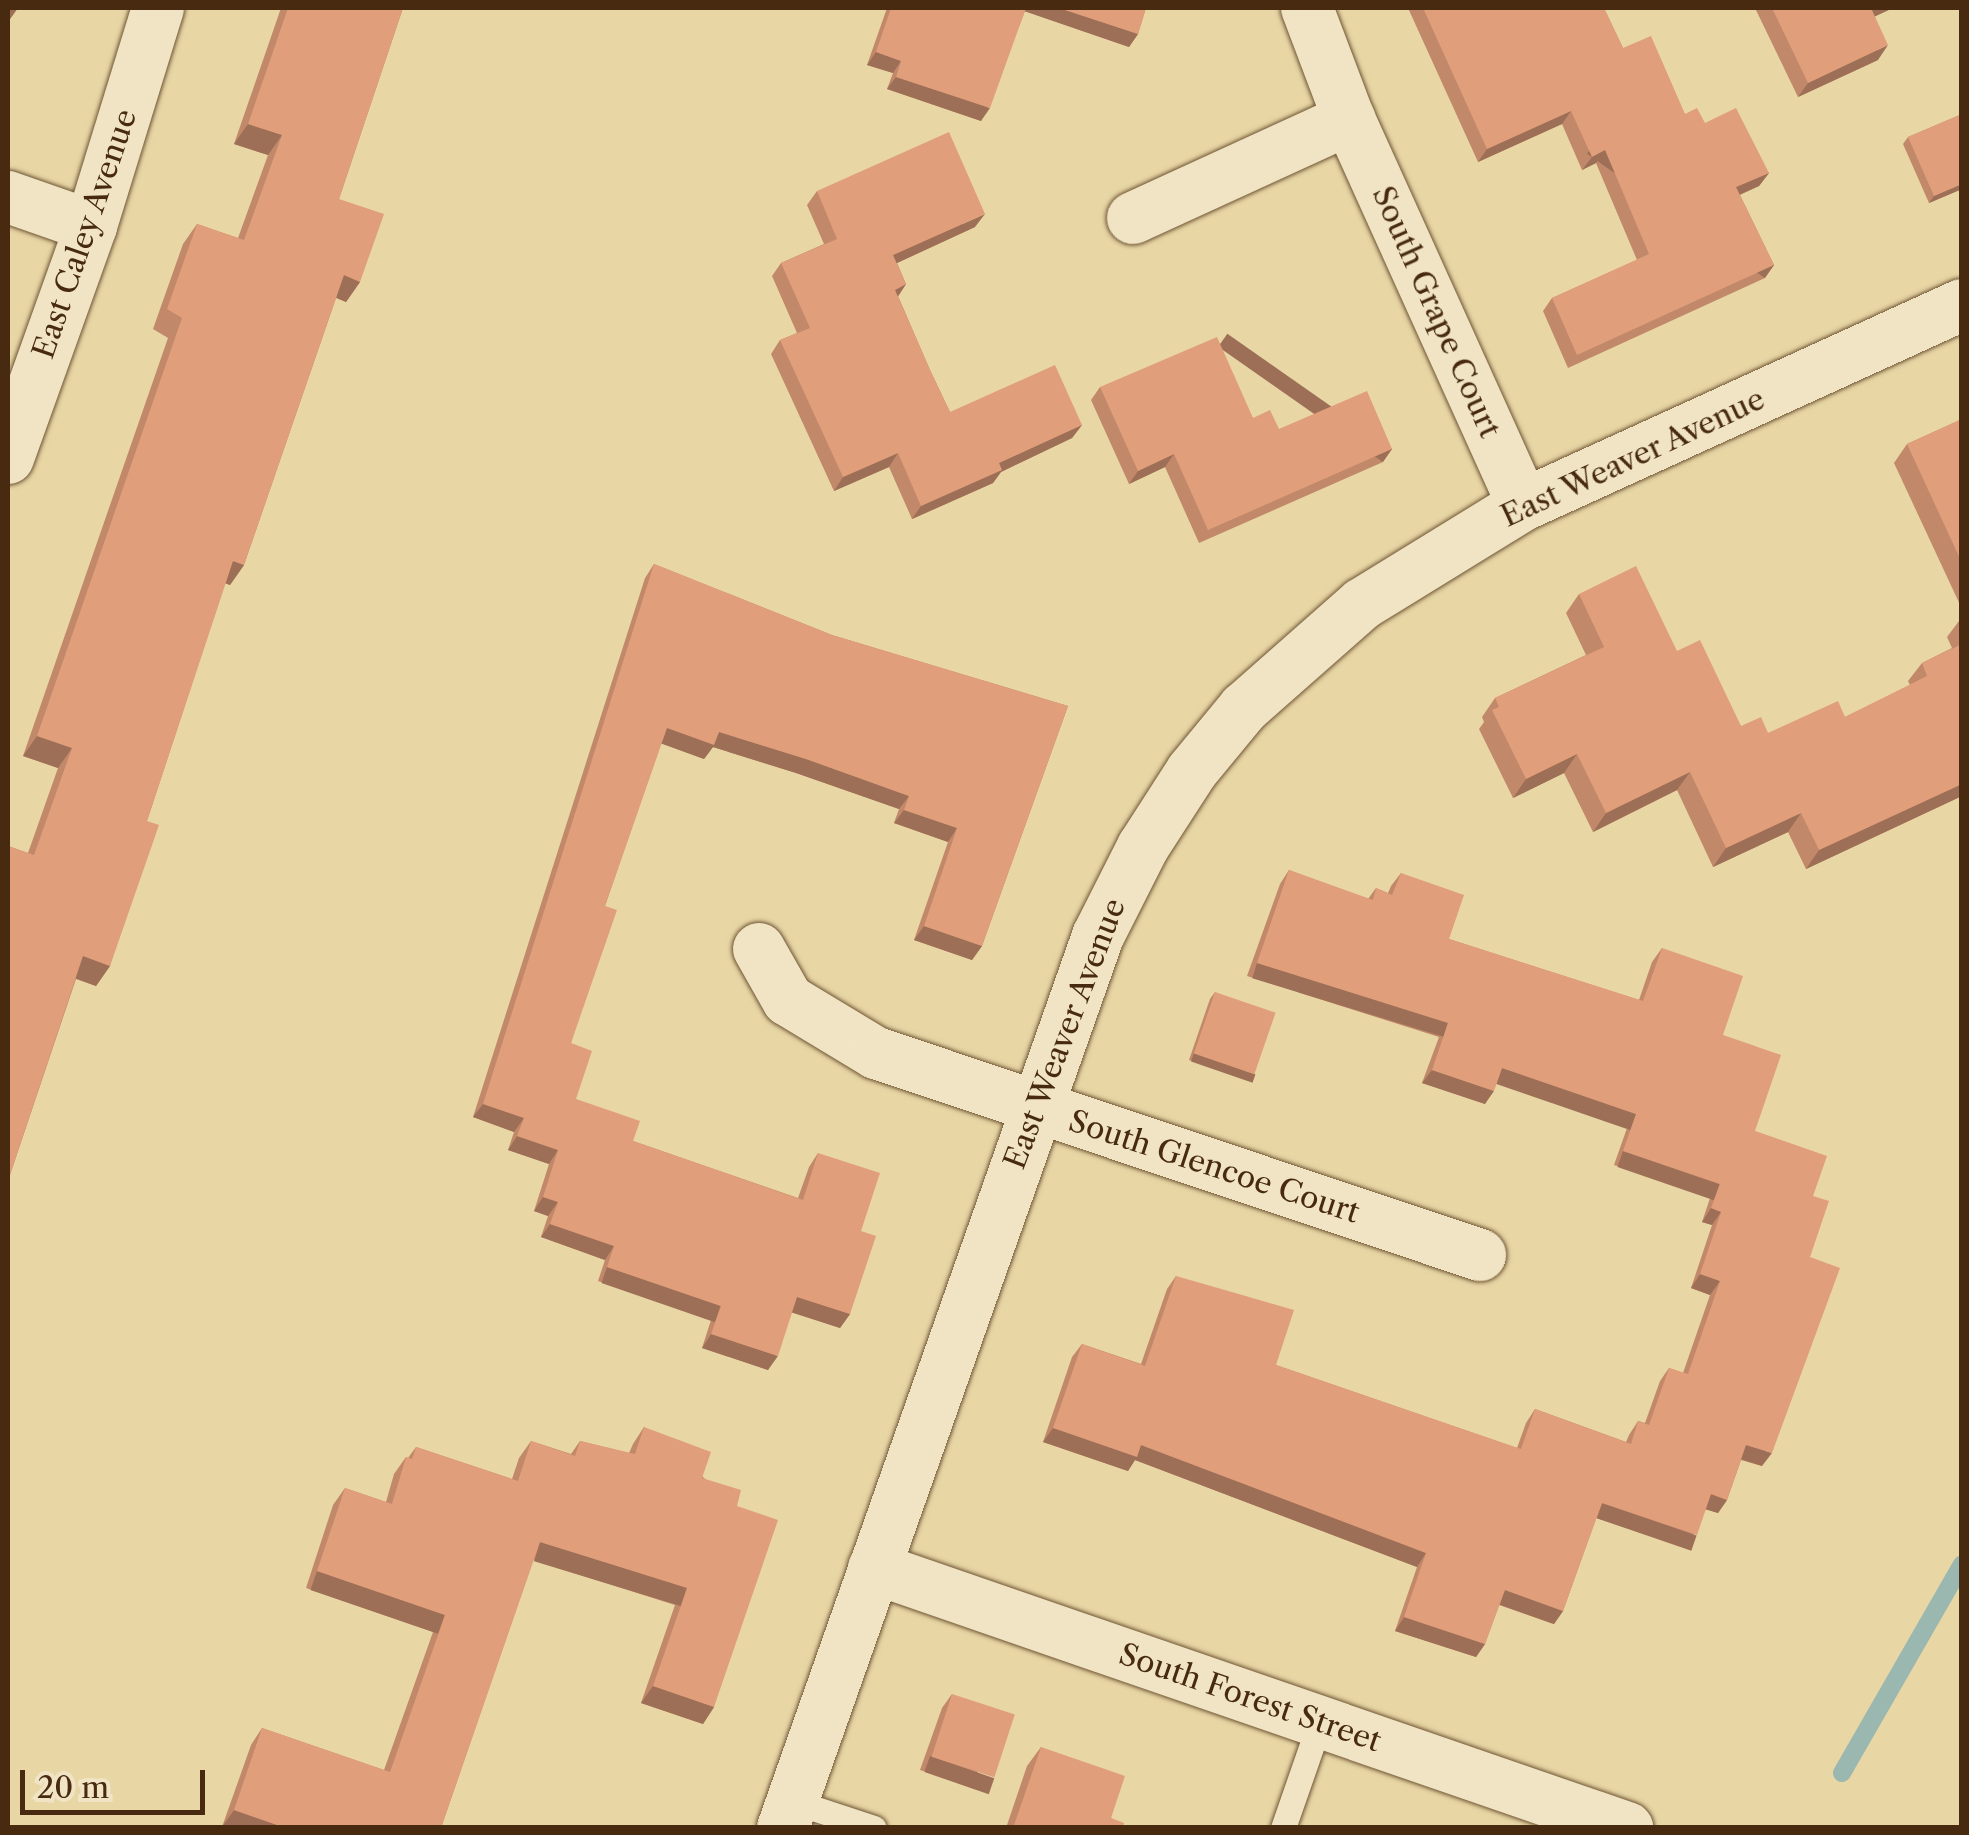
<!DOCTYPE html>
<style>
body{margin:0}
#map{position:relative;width:1969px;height:1835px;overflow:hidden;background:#e8d6a5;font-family:"Libre Caslon Text",serif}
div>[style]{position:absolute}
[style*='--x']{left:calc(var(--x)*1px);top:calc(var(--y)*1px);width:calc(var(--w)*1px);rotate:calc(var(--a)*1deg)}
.stream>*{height:18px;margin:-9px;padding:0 9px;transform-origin:9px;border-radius:9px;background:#9ab7b0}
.roads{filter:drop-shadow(0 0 2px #6f5534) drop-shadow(0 0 2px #6f5534)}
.service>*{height:25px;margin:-12.5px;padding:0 12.5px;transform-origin:12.5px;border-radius:12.5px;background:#f0e4c4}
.minor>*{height:52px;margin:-26px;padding:0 26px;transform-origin:26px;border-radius:26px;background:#f0e4c4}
.wall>*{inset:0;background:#c1886a}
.shaded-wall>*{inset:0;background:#9d6f56;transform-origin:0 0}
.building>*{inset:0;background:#e09e7b;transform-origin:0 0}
span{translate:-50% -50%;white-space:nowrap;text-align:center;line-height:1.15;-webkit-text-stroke:8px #f0e4c4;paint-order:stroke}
.street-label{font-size:30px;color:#472a0f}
.frame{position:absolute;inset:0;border:10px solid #472a0f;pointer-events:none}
.scale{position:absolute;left:20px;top:1770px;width:185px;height:45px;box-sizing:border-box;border:5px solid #472a0f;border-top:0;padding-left:12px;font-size:30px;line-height:35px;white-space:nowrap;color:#472a0f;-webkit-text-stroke:8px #f0e4c4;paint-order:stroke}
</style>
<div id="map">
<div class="stream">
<i style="--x:1842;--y:1773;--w:241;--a:-60.1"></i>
</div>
<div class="roads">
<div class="service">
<i style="--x:792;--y:1801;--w:86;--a:18.2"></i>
<i style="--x:1283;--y:1828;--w:112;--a:-70.8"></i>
</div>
<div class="minor">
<i style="--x:1307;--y:8;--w:119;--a:69.3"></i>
<i style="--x:1349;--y:119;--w:423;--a:65.7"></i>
<i style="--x:8;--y:197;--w:88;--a:19.3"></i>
<i style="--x:1133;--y:218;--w:238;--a:-24.6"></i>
<i style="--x:8;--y:458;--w:246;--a:-70.3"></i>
<i style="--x:91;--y:226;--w:228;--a:-72.9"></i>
<i style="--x:759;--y:949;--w:59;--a:60.4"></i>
<i style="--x:788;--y:1000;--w:103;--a:31.1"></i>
<i style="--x:876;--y:1053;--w:637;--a:18.49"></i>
<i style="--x:874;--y:1568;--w:797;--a:19.05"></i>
<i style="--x:783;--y:1828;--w:946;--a:-70.55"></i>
<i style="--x:1098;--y:936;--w:100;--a:-63.2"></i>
<i style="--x:1143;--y:847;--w:90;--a:-57.2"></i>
<i style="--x:1192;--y:771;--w:82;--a:-50.5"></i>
<i style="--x:1244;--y:708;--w:157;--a:-41.4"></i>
<i style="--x:1362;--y:604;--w:189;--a:-31.6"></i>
<i style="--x:1523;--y:505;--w:482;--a:-24.5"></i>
</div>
</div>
<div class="wall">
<i style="clip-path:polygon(281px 8px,403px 8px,339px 199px,360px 282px,346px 302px,336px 298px,244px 565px,230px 585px,225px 583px,147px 821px,110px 966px,96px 986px,76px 979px,8px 1181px,8px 846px,28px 853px,58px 768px,23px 756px,168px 338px,153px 329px,183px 244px,197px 224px,238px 238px,268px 155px,234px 144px)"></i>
<i style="clip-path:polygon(887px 8px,1146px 8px,1138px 34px,1129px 47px,1025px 11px,981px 121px,887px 89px,893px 73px,867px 65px)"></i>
<i style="clip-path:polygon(1408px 8px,1604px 8px,1623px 48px,1685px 114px,1705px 123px,1769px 173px,1759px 186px,1740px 195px,1774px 265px,1765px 278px,1568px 368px,1543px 311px,1552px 298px,1637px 260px,1596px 163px,1582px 170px,1562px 124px,1478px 162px)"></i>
<i style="clip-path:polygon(1755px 8px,1893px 8px,1875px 16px,1878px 60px,1798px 97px)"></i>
<i style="clip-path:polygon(1962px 114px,1962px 189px,1929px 203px,1903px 144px,1908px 137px)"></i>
<i style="clip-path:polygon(817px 191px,975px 227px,897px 263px,906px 284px,898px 296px,930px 370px,950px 412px,1082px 425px,1072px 438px,1001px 472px,993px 483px,912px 519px,889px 467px,834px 491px,771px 354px,780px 340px,797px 333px,772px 276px,781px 263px,824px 244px,807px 205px)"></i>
<i style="clip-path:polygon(1100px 387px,1253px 418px,1279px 429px,1392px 449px,1383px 462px,1199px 543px,1165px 467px,1129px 484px,1091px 400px)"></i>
<i style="clip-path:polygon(1962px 419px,1962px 609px,1894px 463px,1907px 444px)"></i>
<i style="clip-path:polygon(654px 564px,832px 635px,1068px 706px,982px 946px,972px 960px,914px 940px,948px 842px,894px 823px,899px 809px,796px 773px,713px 747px,704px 759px,661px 743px,605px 906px,571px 1043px,576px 1099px,633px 1141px,798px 1198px,809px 1167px,818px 1153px,861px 1231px,850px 1314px,840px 1328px,792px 1312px,768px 1370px,702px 1348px,711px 1320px,598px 1281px,605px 1260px,541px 1237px,548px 1216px,534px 1211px,549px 1164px,508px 1150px,514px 1132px,473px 1117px,645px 578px)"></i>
<i style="clip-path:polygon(1579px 594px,1677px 651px,1741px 726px,1768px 733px,1845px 717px,1910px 685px,1908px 681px,1922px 663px,1952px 648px,1947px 637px,1962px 617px,1962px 796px,1806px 869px,1788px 832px,1713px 867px,1677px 790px,1593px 832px,1564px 773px,1513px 798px,1479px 729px,1484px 722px,1482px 717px,1495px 698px,1586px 655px,1566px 613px)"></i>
<i style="clip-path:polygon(1289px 870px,1368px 899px,1376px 888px,1388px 893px,1391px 886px,1401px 873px,1449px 939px,1639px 1000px,1652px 962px,1662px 948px,1723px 1035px,1755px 1131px,1813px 1196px,1810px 1257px,1762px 1466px,1741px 1460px,1727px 1500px,1718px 1513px,1706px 1509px,1687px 1548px,1596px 1518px,1563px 1611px,1554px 1624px,1499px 1605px,1485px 1644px,1476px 1657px,1395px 1631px,1417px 1567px,1135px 1460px,1128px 1471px,1043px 1442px,1072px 1357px,1082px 1344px,1141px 1364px,1167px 1289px,1176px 1276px,1276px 1365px,1517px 1448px,1526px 1423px,1535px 1409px,1626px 1442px,1629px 1435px,1638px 1421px,1645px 1423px,1660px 1381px,1669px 1368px,1683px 1373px,1710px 1295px,1691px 1288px,1712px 1225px,1702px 1222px,1710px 1198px,1614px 1165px,1627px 1128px,1497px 1083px,1485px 1104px,1422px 1083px,1439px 1037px,1247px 976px,1280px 884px)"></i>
<i style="clip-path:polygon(1215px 992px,1250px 1081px,1189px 1060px,1210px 999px)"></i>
<i style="clip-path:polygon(644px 1427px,737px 1506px,714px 1707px,703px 1724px,641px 1703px,675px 1605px,533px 1560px,441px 1828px,222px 1827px,251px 1745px,262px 1728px,384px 1770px,433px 1632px,306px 1588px,333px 1505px,345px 1488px,386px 1502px,394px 1474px,406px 1457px,408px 1458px,416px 1447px,512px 1479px,519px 1458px,531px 1441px,571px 1454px,580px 1441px,629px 1453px,633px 1444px)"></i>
<i style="clip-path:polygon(952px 1694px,984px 1792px,920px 1770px,942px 1708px)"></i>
<i style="clip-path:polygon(1041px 1747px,1111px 1818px,1123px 1828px,1006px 1828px,1027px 1766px)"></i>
</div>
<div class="shaded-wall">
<i style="clip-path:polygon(8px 8px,18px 8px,8px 22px)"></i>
<i style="clip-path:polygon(1023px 8px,1059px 8px,1138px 34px,1129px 47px,1021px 10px)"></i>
<i style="clip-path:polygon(1873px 8px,1893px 8px,1861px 23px)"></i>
<i style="clip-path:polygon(1888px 45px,1878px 60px,1798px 97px,1808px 83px)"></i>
<i style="clip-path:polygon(876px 52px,901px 61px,893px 73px,867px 65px)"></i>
<i style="clip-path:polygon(896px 77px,990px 108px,981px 121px,887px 89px)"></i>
<i style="clip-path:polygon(1571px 111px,1562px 124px,1478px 162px,1487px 149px)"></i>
<i style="clip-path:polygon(248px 124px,282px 135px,268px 155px,234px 144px)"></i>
<i style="clip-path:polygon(1605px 150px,1596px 163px,1582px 170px,1592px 157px)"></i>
<i style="clip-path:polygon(1769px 173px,1759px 186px,1727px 200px,1736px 187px)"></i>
<i style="clip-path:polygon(1962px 184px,1962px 189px,1929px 203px,1934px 196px)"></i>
<i style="clip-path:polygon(985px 214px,975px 227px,884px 269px,893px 255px)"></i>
<i style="left:1774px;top:265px;width:16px;height:217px;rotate:125deg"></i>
<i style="clip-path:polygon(344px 275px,360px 282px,346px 302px,330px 295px)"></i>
<i style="clip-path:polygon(906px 284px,897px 298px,895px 290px)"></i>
<i style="clip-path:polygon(1082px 425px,1072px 438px,1001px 472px,993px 483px,912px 519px,921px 506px,999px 463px)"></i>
<i style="left:1392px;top:449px;width:16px;height:201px;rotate:125deg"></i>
<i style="clip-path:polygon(898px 453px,889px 467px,834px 491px,843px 477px)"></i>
<i style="clip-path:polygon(1174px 454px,1165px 467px,1129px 484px,1138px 471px)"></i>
<i style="clip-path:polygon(233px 561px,244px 565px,230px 585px,219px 581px)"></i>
<i style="clip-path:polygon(667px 728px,719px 732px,806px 759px,909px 796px,899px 809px,796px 773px,713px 747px,704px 759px,657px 742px)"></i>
<i style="clip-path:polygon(37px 736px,72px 748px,58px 768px,23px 756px)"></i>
<i style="clip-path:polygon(1577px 754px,1564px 773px,1513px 798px,1526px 779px)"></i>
<i style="clip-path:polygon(1690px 772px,1677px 790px,1593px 832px,1606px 813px)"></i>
<i style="clip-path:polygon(1962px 784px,1962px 796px,1806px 869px,1819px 850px)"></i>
<i style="clip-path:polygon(904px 810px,957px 828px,948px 842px,894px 823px)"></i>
<i style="clip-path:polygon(1801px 813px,1788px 832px,1713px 867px,1726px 848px)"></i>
<i style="clip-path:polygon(924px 926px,982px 946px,972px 960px,914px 940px)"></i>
<i style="clip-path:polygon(83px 956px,110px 966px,96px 986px,69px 976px)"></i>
<i style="left:1257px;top:963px;width:200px;height:16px;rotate:17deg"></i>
<i style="left:1194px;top:1053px;width:65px;height:9px;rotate:19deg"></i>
<i style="left:1502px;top:1068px;width:142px;height:17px;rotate:19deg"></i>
<i style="clip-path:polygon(1432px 1070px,1494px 1091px,1485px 1104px,1422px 1083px)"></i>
<i style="clip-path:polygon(483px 1104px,524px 1118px,514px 1132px,473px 1117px)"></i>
<i style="clip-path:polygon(517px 1136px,558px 1150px,549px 1164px,508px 1150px)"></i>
<i style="left:1623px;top:1151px;width:102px;height:17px;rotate:19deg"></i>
<i style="clip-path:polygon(543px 1197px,558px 1202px,548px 1216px,534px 1211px)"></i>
<i style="clip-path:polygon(1711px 1208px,1721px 1212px,1712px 1225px,1702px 1222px)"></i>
<i style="clip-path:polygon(550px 1224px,614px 1246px,605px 1260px,541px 1237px)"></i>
<i style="left:607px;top:1267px;width:120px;height:17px;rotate:19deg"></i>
<i style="clip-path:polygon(1700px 1274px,1720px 1281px,1710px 1295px,1691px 1288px)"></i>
<i style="clip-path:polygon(797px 1297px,850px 1314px,840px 1328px,787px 1311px)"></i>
<i style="clip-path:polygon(711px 1334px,778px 1356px,768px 1370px,702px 1348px)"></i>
<i style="clip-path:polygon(1053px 1428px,1141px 1445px,1426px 1553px,1417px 1567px,1135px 1460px,1128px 1471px,1043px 1442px)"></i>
<i style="clip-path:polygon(1746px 1445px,1772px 1453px,1762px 1466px,1737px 1458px)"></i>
<i style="clip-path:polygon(1711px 1494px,1727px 1500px,1718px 1513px,1701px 1508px)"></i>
<i style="left:1602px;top:1503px;width:100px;height:16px;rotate:19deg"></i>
<i style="left:540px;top:1542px;width:154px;height:20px;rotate:17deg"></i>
<i style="left:317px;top:1571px;width:135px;height:20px;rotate:19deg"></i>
<i style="clip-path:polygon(1505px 1590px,1563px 1611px,1554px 1624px,1495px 1603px)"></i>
<i style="clip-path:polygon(1404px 1617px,1485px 1644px,1476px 1657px,1395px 1631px)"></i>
<i style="clip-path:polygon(653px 1686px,714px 1707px,703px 1724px,641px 1703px)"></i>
<i style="left:930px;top:1756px;width:68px;height:17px;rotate:19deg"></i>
<i style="clip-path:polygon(234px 1810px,280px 1826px,279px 1828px,222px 1827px)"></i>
</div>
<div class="building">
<i style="clip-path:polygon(288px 8px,403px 8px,339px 199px,384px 214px,360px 282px,344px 275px,244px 565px,233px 561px,147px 821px,159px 825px,110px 966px,83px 956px,8px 1181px,8px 953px,10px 946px,8px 946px,8px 846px,34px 855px,72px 748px,37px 736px,182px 318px,167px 309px,197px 224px,244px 240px,282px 135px,248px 124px)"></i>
<i style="clip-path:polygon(891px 8px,1026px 8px,990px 108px,896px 77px,901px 61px,876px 52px)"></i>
<i style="clip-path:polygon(1059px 8px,1146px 8px,1138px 34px)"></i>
<i style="clip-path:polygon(1423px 8px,1604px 8px,1623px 48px,1651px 36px,1685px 114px,1697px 108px,1705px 123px,1736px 108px,1769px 173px,1736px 187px,1774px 265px,1577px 355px,1552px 298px,1649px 254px,1605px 150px,1592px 157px,1571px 111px,1487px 149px)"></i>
<i style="clip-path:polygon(1772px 8px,1873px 8px,1871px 8px,1888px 45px,1808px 83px)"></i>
<i style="clip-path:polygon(1962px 114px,1962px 184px,1934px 196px,1908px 137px)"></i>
<i style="clip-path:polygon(949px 132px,985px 214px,893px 255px,906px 284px,895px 290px,930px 370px,950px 412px,1055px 365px,1082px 425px,999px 463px,1002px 470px,921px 506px,898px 453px,843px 477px,780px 340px,810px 328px,781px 263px,837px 239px,817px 191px)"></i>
<i style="clip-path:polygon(1217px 337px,1253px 418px,1270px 410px,1279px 429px,1367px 391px,1392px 449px,1208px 530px,1174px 454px,1138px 471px,1100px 387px)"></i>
<i style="clip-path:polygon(1962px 419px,1962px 563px,1907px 444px)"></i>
<i style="clip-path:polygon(654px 564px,832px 635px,1068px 706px,982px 946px,924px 926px,957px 828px,904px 810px,909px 796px,806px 759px,719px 732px,714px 745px,667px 728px,605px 906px,617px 910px,571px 1043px,592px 1051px,576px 1099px,640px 1121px,633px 1141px,803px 1200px,818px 1153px,880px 1173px,861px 1231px,876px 1236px,850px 1314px,797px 1297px,778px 1356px,711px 1334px,721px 1306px,607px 1267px,614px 1246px,550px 1224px,558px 1202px,543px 1197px,558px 1150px,517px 1136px,524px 1118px,483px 1104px)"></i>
<i style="clip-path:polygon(1636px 566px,1677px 651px,1700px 640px,1741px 726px,1761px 717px,1768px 733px,1838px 701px,1845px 717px,1927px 676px,1922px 663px,1962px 644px,1962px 784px,1819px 850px,1801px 813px,1726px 848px,1690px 772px,1606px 813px,1577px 754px,1526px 779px,1492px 710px,1499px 707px,1495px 698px,1604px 647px,1579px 594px)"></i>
<i style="clip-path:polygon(1289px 870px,1373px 900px,1376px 888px,1392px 895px,1401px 873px,1464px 895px,1449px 939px,1643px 1001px,1662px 948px,1743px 976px,1723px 1035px,1781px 1055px,1755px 1131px,1827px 1156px,1813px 1196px,1829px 1201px,1810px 1257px,1840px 1268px,1772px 1453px,1746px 1445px,1727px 1500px,1711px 1494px,1697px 1535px,1602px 1503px,1563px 1611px,1505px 1590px,1485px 1644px,1404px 1617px,1426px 1553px,1141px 1445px,1137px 1457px,1053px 1428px,1082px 1344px,1145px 1366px,1176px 1276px,1294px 1310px,1276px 1365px,1521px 1449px,1535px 1409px,1631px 1444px,1638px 1421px,1649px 1425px,1669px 1368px,1688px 1374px,1720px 1281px,1700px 1274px,1721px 1212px,1711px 1208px,1720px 1184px,1623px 1151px,1636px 1114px,1502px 1068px,1494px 1091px,1432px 1070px,1448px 1023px,1257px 963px)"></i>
<i style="left:1215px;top:992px;width:64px;height:65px;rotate:19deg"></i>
<i style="clip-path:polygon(644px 1427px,711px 1452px,702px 1478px,741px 1490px,737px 1506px,778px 1520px,714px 1707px,653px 1686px,687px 1588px,540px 1542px,441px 1828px,279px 1828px,280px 1826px,234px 1810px,262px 1728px,390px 1772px,445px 1615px,317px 1571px,345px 1488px,392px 1504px,406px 1457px,412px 1459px,416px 1447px,518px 1481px,531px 1441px,575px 1456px,580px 1441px,635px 1454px)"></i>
<i style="left:952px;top:1694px;width:66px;height:66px;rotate:18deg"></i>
<i style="clip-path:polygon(1041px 1747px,1125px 1776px,1111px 1818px,1124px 1823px,1123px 1828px,1013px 1828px)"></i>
</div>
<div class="street-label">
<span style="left:85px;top:234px;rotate:-71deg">East Caley Avenue</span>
<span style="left:1436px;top:312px;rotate:66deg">South Grape Court</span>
<span style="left:1633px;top:458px;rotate:-25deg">East Weaver Avenue</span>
<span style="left:1065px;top:1034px;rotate:-69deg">East Weaver Avenue</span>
<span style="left:1214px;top:1167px;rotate:18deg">South Glencoe Court</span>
<span style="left:1250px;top:1698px;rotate:19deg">South Forest Street</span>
</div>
<div class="frame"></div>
<div class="scale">20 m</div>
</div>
